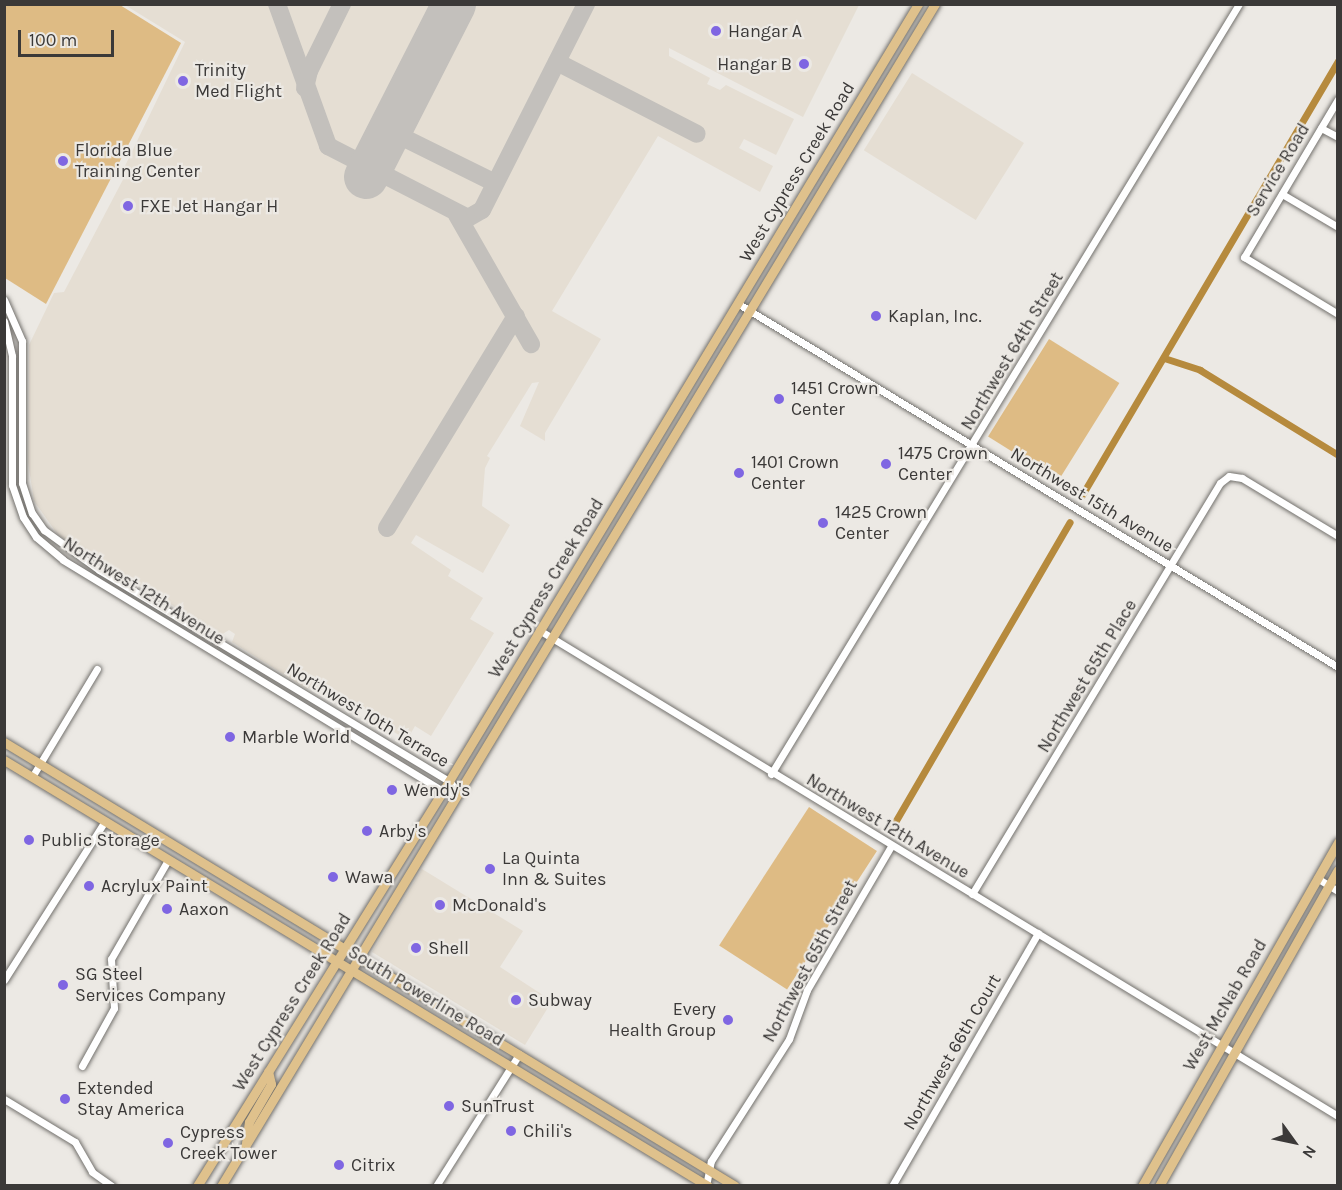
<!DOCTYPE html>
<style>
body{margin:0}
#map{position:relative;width:1342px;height:1190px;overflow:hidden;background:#ece9e4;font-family:Karla,sans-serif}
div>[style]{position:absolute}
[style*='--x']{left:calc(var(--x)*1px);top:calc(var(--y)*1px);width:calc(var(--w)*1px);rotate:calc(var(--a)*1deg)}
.built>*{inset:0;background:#e5ded3;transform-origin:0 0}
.green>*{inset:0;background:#debb84;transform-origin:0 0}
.canal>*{height:7px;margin:-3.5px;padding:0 3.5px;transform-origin:3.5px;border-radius:3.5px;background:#b68a3d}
.taxiway>*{height:18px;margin:-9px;padding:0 9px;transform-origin:9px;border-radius:9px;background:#c3c0bc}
.runway>*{height:44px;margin:-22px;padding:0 22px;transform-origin:22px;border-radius:22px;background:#c3c0bc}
.roads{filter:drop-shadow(0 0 2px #73716d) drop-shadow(0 0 2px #73716d)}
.minor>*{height:7px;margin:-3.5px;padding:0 3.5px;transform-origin:3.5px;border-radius:3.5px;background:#fff}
.major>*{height:9px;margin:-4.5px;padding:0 4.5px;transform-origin:4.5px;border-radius:4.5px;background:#dfc18c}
.dots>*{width:16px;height:16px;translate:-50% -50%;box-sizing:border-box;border:3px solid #ece9e4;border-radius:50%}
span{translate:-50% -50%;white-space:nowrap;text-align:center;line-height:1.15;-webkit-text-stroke:4.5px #ece9e4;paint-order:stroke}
.poi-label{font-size:18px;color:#3b3938}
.left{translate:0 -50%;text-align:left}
.right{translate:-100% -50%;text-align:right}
.street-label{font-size:18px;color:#3b3938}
.frame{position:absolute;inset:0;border:6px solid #3b3938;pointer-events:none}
.north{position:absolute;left:1264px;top:1112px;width:60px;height:60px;-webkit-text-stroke:4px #ece9e4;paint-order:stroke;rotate:123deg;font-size:16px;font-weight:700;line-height:24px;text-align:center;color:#3b3938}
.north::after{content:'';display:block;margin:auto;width:21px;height:27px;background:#3b3938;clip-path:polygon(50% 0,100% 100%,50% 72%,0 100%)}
.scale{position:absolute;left:18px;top:30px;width:96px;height:27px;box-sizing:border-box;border:3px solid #3b3938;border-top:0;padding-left:8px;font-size:18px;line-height:21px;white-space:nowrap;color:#3b3938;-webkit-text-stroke:4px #ece9e4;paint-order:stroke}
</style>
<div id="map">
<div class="built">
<i style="clip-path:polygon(125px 5px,859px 5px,803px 117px,669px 48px,669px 56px,710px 78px,707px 84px,720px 90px,726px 85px,794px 119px,776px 155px,744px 139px,739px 148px,773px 166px,760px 192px,658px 136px,552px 311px,601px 339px,545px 433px,545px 441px,520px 426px,539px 382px,532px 383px,487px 456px,490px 458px,485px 468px,482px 506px,510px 525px,483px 573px,416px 535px,411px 543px,451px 570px,448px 576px,483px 598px,470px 619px,494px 633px,431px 736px,415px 726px,407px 740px,368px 716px,370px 712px,362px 707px,359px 711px,313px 685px,307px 689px,232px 642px,235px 634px,229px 630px,221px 635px,58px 535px,34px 501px,28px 462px,29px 345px,54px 293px,64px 292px,128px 170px,124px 168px,185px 42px)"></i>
<i style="left:912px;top:73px;width:132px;height:91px;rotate:32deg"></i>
<i style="clip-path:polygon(422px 869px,523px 931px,500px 967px,552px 1001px,525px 1045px,372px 952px)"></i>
</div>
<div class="green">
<i style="clip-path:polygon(4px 5px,120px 5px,181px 43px,46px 304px,5px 278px)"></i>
<i style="left:1049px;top:339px;width:83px;height:115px;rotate:32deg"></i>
<i style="left:809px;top:807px;width:81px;height:165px;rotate:33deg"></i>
</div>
<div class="canal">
<i style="--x:1164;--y:358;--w:38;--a:18"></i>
<i style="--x:1200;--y:370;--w:162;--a:31.6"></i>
<i style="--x:1082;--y:495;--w:504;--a:-59.47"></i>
<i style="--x:891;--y:829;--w:355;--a:-59.8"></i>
</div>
<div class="taxiway">
<i style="--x:277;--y:4;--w:151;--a:70.2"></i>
<i style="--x:328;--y:146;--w:157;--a:27.2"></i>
<i style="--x:468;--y:218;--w:16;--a:-30"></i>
<i style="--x:482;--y:210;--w:231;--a:-63.2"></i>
<i style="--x:557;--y:62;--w:157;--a:27.2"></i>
<i style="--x:305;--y:88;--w:17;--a:-77"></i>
<i style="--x:309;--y:71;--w:75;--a:-63.8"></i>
<i style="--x:390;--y:131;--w:117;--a:26.3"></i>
<i style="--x:457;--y:215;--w:149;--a:60.2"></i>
<i style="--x:387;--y:528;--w:248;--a:-58.7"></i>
</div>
<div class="runway">
<i style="--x:366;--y:177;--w:194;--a:-63"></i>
</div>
<div class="roads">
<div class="minor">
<i style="--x:1338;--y:99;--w:184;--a:120.7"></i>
<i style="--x:1244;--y:257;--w:110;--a:31.2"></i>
<i style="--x:1321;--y:128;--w:19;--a:28"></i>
<i style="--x:1282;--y:194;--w:65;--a:30.5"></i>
<i style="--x:4;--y:300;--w:45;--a:66.3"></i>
<i style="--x:22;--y:341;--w:142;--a:90"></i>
<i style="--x:22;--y:483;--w:32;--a:72"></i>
<i style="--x:32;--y:513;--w:21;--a:55"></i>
<i style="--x:44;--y:530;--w:68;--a:36"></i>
<i style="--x:99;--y:570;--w:409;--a:31.1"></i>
<i style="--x:449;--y:781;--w:16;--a:50"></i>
<i style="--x:737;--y:303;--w:703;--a:31.2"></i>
<i style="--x:4;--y:321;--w:36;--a:77"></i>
<i style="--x:12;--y:356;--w:129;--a:90"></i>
<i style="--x:12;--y:485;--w:34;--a:71"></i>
<i style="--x:23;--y:517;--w:24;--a:57"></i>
<i style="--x:36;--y:537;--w:35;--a:40"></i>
<i style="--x:63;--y:560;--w:445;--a:31.3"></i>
<i style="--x:443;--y:791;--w:16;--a:7"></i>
<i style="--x:539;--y:630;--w:935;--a:31.31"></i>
<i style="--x:771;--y:774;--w:901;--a:-58.71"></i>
<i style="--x:32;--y:777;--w:126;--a:-59"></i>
<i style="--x:1317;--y:878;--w:25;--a:32"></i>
<i style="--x:972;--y:894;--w:480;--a:-58.9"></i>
<i style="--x:1220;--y:483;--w:11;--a:-38"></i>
<i style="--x:1229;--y:476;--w:13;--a:9"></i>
<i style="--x:1242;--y:478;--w:112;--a:31.1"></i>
<i style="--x:4;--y:980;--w:188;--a:-57.6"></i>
<i style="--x:82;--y:1066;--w:66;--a:-61.1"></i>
<i style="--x:114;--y:1008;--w:49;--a:-93.5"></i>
<i style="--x:111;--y:959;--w:114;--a:-60.1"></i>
<i style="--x:4;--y:1099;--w:83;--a:31.2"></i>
<i style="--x:75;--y:1142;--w:34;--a:60"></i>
<i style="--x:92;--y:1172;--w:24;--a:35"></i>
<i style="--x:436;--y:1186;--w:156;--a:-57.8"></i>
<i style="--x:706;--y:1186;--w:25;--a:-79"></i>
<i style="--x:711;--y:1161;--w:145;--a:-57.4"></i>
<i style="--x:789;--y:1039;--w:52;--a:-69.8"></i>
<i style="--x:807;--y:990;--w:167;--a:-59.7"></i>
<i style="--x:892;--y:1186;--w:292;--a:-60"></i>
</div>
<div class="major">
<i style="--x:4;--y:742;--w:855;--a:31.27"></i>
<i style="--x:4;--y:760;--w:823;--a:31.18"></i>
<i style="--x:246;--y:1143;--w:21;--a:-82"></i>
<i style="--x:249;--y:1122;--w:44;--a:-59.9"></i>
<i style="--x:271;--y:1084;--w:13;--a:-103"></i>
<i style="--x:197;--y:1186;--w:477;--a:-58.1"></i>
<i style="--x:449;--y:781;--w:908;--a:-58.88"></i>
<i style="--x:221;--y:1186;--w:1381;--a:-58.87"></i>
<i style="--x:1142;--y:1186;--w:396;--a:-60.3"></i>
<i style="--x:1159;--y:1186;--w:363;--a:-60.5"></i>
</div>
</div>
<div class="dots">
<i style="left:716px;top:31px;background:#7f66e2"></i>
<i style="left:804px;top:64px;background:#7f66e2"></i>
<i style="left:183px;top:81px;background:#7f66e2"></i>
<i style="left:63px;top:161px;background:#7f66e2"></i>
<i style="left:128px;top:206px;background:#7f66e2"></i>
<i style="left:876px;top:316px;background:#7f66e2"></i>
<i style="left:779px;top:399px;background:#7f66e2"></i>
<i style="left:886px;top:464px;background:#7f66e2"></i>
<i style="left:739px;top:473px;background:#7f66e2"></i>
<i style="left:823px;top:523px;background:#7f66e2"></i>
<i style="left:230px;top:737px;background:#7f66e2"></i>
<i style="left:392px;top:790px;background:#7f66e2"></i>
<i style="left:367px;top:831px;background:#7f66e2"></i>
<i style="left:29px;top:840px;background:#7f66e2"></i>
<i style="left:490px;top:869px;background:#7f66e2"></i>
<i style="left:333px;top:877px;background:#7f66e2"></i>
<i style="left:89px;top:886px;background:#7f66e2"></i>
<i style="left:440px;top:905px;background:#7f66e2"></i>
<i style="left:167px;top:909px;background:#7f66e2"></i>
<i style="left:416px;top:948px;background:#7f66e2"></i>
<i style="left:63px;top:985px;background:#7f66e2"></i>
<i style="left:516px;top:1000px;background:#7f66e2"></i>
<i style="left:728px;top:1020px;background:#7f66e2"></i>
<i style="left:65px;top:1099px;background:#7f66e2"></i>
<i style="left:449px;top:1106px;background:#7f66e2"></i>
<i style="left:511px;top:1131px;background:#7f66e2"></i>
<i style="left:168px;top:1143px;background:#7f66e2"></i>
<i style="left:339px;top:1165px;background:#7f66e2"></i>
</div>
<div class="poi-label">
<span class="left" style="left:728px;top:31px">Hangar A</span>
<span class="right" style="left:792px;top:64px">Hangar B</span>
<span class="left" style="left:195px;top:81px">Trinity<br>Med Flight</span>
<span class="left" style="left:75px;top:161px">Florida Blue<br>Training Center</span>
<span class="left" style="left:140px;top:206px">FXE Jet Hangar H</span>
<span class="left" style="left:888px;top:316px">Kaplan, Inc.</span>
<span class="left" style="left:791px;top:399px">1451 Crown<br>Center</span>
<span class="left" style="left:898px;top:464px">1475 Crown<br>Center</span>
<span class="left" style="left:751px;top:473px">1401 Crown<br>Center</span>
<span class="left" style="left:835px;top:523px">1425 Crown<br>Center</span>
<span class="left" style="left:242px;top:737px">Marble World</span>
<span class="left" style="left:404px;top:790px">Wendy's</span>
<span class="left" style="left:379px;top:831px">Arby's</span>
<span class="left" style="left:41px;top:840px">Public Storage</span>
<span class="left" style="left:502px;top:869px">La Quinta<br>Inn &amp; Suites</span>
<span class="left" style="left:345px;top:877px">Wawa</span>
<span class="left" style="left:101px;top:886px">Acrylux Paint</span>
<span class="left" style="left:452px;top:905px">McDonald's</span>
<span class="left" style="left:179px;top:909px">Aaxon</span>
<span class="left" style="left:428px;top:948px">Shell</span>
<span class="left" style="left:75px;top:985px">SG Steel<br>Services Company</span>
<span class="left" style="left:528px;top:1000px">Subway</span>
<span class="right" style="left:716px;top:1020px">Every<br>Health Group</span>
<span class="left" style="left:77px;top:1099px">Extended<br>Stay America</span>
<span class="left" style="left:461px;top:1106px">SunTrust</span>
<span class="left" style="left:523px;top:1131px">Chili's</span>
<span class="left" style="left:180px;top:1143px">Cypress<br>Creek Tower</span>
<span class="left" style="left:351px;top:1165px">Citrix</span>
</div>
<div class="street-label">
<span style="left:1278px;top:170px;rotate:-59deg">Service Road</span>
<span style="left:797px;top:172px;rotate:-59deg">West Cypress Creek Road</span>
<span style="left:1012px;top:351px;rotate:-59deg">Northwest 64th Street</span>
<span style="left:1092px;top:500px;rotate:31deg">Northwest 15th Avenue</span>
<span style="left:546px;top:588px;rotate:-59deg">West Cypress Creek Road</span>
<span style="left:144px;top:591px;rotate:32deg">Northwest 12th Avenue</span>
<span style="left:1087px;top:676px;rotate:-59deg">Northwest 65th Place</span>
<span style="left:368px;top:715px;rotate:31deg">Northwest 10th Terrace</span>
<span style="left:888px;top:826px;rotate:31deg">Northwest 12th Avenue</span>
<span style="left:810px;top:961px;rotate:-62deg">Northwest 65th Street</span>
<span style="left:426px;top:996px;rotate:31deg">South Powerline Road</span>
<span style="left:292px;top:1002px;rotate:-58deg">West Cypress Creek Road</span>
<span style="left:1225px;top:1005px;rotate:-60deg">West McNab Road</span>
<span style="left:952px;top:1052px;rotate:-60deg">Northwest 66th Court</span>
</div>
<div class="frame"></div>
<div class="north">N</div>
<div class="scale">100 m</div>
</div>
